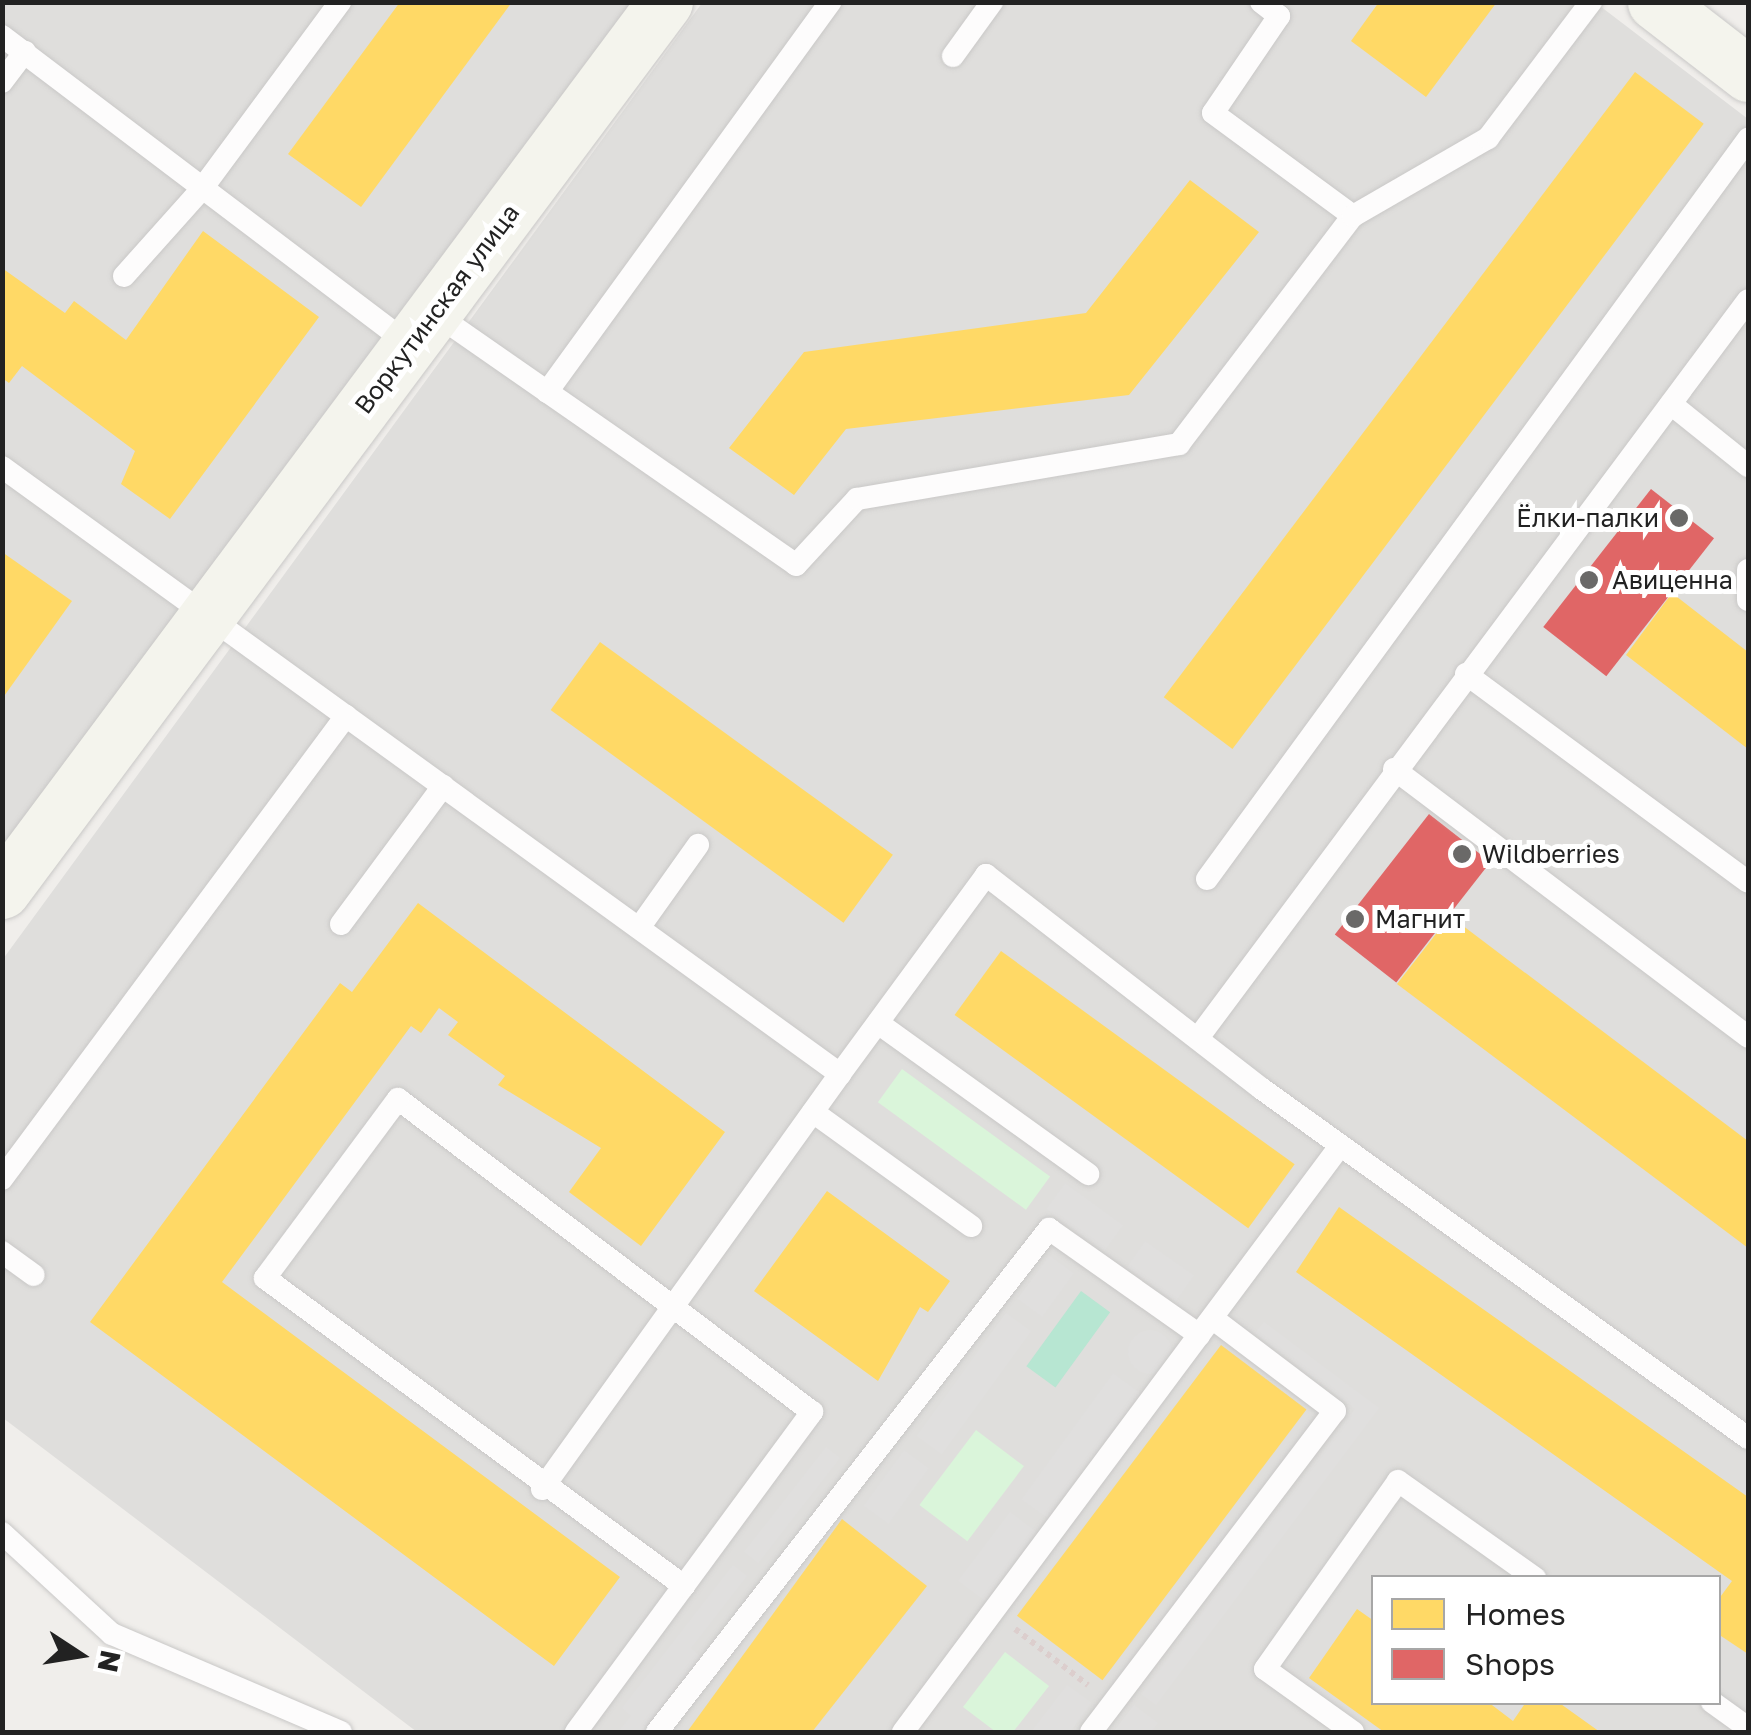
<!DOCTYPE html>
<meta charset="utf-8">
<style>
body{margin:0}
#map{position:relative;width:1751px;height:1735px;overflow:hidden;background:#f0eeeb;font-family:"Golos Text",sans-serif}
div>[style]{position:absolute}
[style*='--x']{left:calc(var(--x)*1px);top:calc(var(--y)*1px);width:calc(var(--w)*1px);rotate:calc(var(--a)*1deg)}
.residential>*{inset:0;background:#dfdedc}
.park>*{inset:0;background:#daf5da;transform-origin:0 0}
.pitch>*{inset:0;background:#b7e6d2;transform-origin:0 0}
.parking>*{inset:0;background:#e0dfde;transform-origin:0 0}
.round{border-radius:50%}
.homes>*{inset:0;background:#ffd966;transform-origin:0 0}
.shops>*{inset:0;background:#e06666;transform-origin:0 0}
.path>*{height:6px;margin-top:-3px;transform-origin:0;background:repeating-linear-gradient(90deg,#dccecd 0 5px,transparent 0 10px)}
.roads{filter:drop-shadow(0 0 2px #c9c8c7) drop-shadow(0 0 2px #c9c8c7)}
.lane>*{height:22px;margin:-11px;padding:0 11px;transform-origin:11px;border-radius:11px;background:#fdfcfc}
.secondary>*{height:55px;margin:-27.5px;padding:0 27.5px;transform-origin:27.5px;border-radius:27.5px;background:#f4f4ed}
.dots>*{width:28px;height:28px;translate:-50% -50%;box-sizing:border-box;border:5px solid #fff;border-radius:50%}
span{translate:-50% -50%;white-space:nowrap;text-align:center;line-height:1.15;-webkit-text-stroke:10px #fff;paint-order:stroke}
.street-label{font-size:25px;color:#222}
.poi-label{font-size:25px;color:#222}
.right{translate:-100% -50%;text-align:right}
.left{translate:0 -50%;text-align:left}
.frame{position:absolute;inset:0;border:5px solid #222;pointer-events:none}
.legend{position:absolute;left:1371px;top:1575px;width:350px;height:130px;box-sizing:border-box;background:#fff;border:2px solid #a7a7a7;margin:0;padding:12px 18px;list-style:none;font-size:30px;color:#222}
.legend li{display:flex;align-items:center;gap:20px;height:50px}
.legend b{width:50px;border:2px solid #a7a7a7}
.north{position:absolute;left:30px;top:1605px;width:100px;height:100px;-webkit-text-stroke:8px #fff;paint-order:stroke;rotate:102deg;font-size:28px;font-weight:700;line-height:40px;text-align:center;color:#222}
.north::after{content:'';display:block;margin:auto;width:35px;height:45px;background:#222;clip-path:polygon(50% 0,100% 100%,50% 72%,0 100%)}
</style>
<div id="map">
<div class="residential">
<i style="clip-path:polygon(3px 3px,643px 3px,3px 873px)"></i>
<i style="clip-path:polygon(evenodd,702px 3px,1596px 3px,1748px 119px,1748px 1732px,417px 1732px,3px 1418px,3px 959px,702px 3px,1374px 1578px,1718px 1578px,1718px 1702px,1374px 1702px,1374px 1578px)"></i>
</div>
<div class="park">
<i style="left:902px;top:1069px;width:183px;height:41px;rotate:36deg"></i>
<i style="left:976px;top:1430px;width:60px;height:94px;rotate:37deg"></i>
<i style="clip-path:polygon(1005px 1652px,1049px 1686px,1013px 1732px,996px 1732px,963px 1707px)"></i>
</div>
<div class="pitch">
<i style="left:1081px;top:1291px;width:36px;height:93px;rotate:36deg"></i>
</div>
<div class="parking">
<i style="left:1065px;top:1183px;width:72px;height:32px;rotate:36deg"></i>
<i style="left:1145px;top:1241px;width:60px;height:32px;rotate:35deg"></i>
<i style="left:1049px;top:1255px;width:31px;height:54px;rotate:36deg"></i>
<i style="left:1006px;top:1313px;width:31px;height:152px;rotate:36deg"></i>
<i style="clip-path:polygon(1264px 1322px,1379px 1408px,1156px 1705px,1141px 1694px,1355px 1409px,1255px 1333px)"></i>
<i class="round" style="left:1128px;top:1330px;width:44px;height:44px"></i>
<i style="left:1113px;top:1373px;width:34px;height:156px;rotate:36deg"></i>
<i style="left:826px;top:1447px;width:18px;height:133px;rotate:38deg"></i>
<i style="left:904px;top:1450px;width:31px;height:69px;rotate:36deg"></i>
<i style="left:1010px;top:1512px;width:34px;height:86px;rotate:37deg"></i>
<i style="clip-path:polygon(733px 1565px,747px 1576px,691px 1648px,701px 1657px,643px 1732px,618px 1732px,631px 1716px,622px 1708px)"></i>
<i style="clip-path:polygon(1067px 1685px,1092px 1703px,1070px 1732px,1031px 1732px)"></i>
<i style="clip-path:polygon(1134px 1705px,1158px 1723px,1151px 1732px,1113px 1732px)"></i>
</div>
<div class="homes">
<i style="clip-path:polygon(400px 2px,512px 2px,361px 207px,288px 154px)"></i>
<i style="clip-path:polygon(1379px 2px,1497px 2px,1426px 97px,1351px 41px)"></i>
<i style="left:1635px;top:72px;width:86px;height:783px;rotate:37deg"></i>
<i style="clip-path:polygon(1190px 180px,1259px 232px,1129px 395px,846px 429px,794px 495px,729px 448px,804px 352px,1086px 313px)"></i>
<i style="clip-path:polygon(203px 231px,319px 317px,170px 519px,121px 484px,135px 451px,22px 366px,9px 383px,2px 378px,2px 268px,65px 313px,74px 301px,126px 340px)"></i>
<i style="clip-path:polygon(2px 552px,72px 601px,2px 699px)"></i>
<i style="clip-path:polygon(1672px 593px,1748px 652px,1748px 749px,1626px 655px)"></i>
<i style="left:600px;top:642px;width:362px;height:84px;rotate:36deg"></i>
<i style="clip-path:polygon(418px 903px,725px 1132px,641px 1246px,569px 1192px,601px 1148px,498px 1085px,505px 1076px,448px 1035px,458px 1022px,439px 1008px,421px 1033px,411px 1026px,222px 1282px,620px 1577px,554px 1666px,90px 1322px,340px 983px,352px 992px)"></i>
<i style="clip-path:polygon(1450px 916px,1748px 1141px,1748px 1248px,1397px 984px)"></i>
<i style="left:1001px;top:951px;width:363px;height:79px;rotate:36deg"></i>
<i style="clip-path:polygon(827px 1191px,950px 1281px,928px 1312px,920px 1307px,878px 1381px,754px 1291px)"></i>
<i style="clip-path:polygon(1339px 1207px,1748px 1497px,1748px 1654px,1718px 1634px,1718px 1600px,1732px 1581px,1296px 1272px)"></i>
<i style="left:1221px;top:1345px;width:107px;height:339px;rotate:37deg"></i>
<i style="clip-path:polygon(842px 1519px,927px 1586px,812px 1732px,687px 1732px)"></i>
<i style="clip-path:polygon(1357px 1609px,1374px 1621px,1374px 1702px,1488px 1702px,1513px 1721px,1526px 1702px,1558px 1702px,1600px 1732px,1384px 1732px,1309px 1678px)"></i>
</div>
<div class="shops">
<i style="left:1651px;top:489px;width:80px;height:175px;rotate:38deg"></i>
<i style="left:1429px;top:814px;width:78px;height:153px;rotate:38deg"></i>
</div>
<div class="path">
<i style="--x:1015;--y:1629;--w:92;--a:37.5"></i>
</div>
<div class="roads">
<div class="lane">
<i style="--x:1261;--y:2;--w:23;--a:38"></i>
<i style="--x:1279;--y:16;--w:117;--a:124.2"></i>
<i style="--x:1213;--y:113;--w:174;--a:36.3"></i>
<i style="--x:2;--y:36;--w:512;--a:37.14"></i>
<i style="--x:953;--y:56;--w:67;--a:-54.2"></i>
<i style="--x:2;--y:82;--w:38;--a:-53"></i>
<i style="--x:124;--y:276;--w:115;--a:-48.2"></i>
<i style="--x:201;--y:190;--w:234;--a:-53.5"></i>
<i style="--x:434;--y:313;--w:441;--a:34.8"></i>
<i style="--x:796;--y:565;--w:90;--a:-47.3"></i>
<i style="--x:857;--y:499;--w:327;--a:-9.7"></i>
<i style="--x:1179;--y:444;--w:287;--a:-52.7"></i>
<i style="--x:1353;--y:216;--w:156;--a:-30"></i>
<i style="--x:1488;--y:138;--w:171;--a:-52.9"></i>
<i style="--x:547;--y:392;--w:482;--a:-54"></i>
<i style="--x:1671;--y:404;--w:99;--a:38.8"></i>
<i style="--x:2;--y:467;--w:1035;--a:35.92"></i>
<i style="--x:840;--y:1074;--w:511;--a:125.68"></i>
<i style="--x:1748;--y:570;--w:30;--a:90"></i>
<i style="--x:1466;--y:674;--w:350;--a:36.4"></i>
<i style="--x:1394;--y:769;--w:444;--a:37.1"></i>
<i style="--x:1207;--y:879;--w:917;--a:-53.83"></i>
<i style="--x:341;--y:924;--w:172;--a:-53.5"></i>
<i style="--x:639;--y:928;--w:102;--a:-54.6"></i>
<i style="--x:878;--y:1023;--w:259;--a:35.7"></i>
<i style="--x:1198;--y:1038;--w:920;--a:-53.3"></i>
<i style="--x:840;--y:1074;--w:247;--a:-53.7"></i>
<i style="--x:986;--y:875;--w:349;--a:37.8"></i>
<i style="--x:1262;--y:1089;--w:598;--a:35.68"></i>
<i style="--x:813;--y:1112;--w:195;--a:35.8"></i>
<i style="--x:2;--y:1179;--w:577;--a:-53.39"></i>
<i style="--x:2;--y:1252;--w:39;--a:36"></i>
<i style="--x:2;--y:1533;--w:149;--a:42.6"></i>
<i style="--x:112;--y:1634;--w:249;--a:23.2"></i>
<i style="--x:1712;--y:1702;--w:44;--a:35.8"></i>
<i style="--x:576;--y:1732;--w:398;--a:-53.6"></i>
<i style="--x:812;--y:1412;--w:519;--a:-142.91"></i>
<i style="--x:398;--y:1099;--w:223;--a:126.6"></i>
<i style="--x:265;--y:1278;--w:520;--a:36.32"></i>
<i style="--x:657;--y:1732;--w:638;--a:-52.07"></i>
<i style="--x:1049;--y:1229;--w:184;--a:35.2"></i>
<i style="--x:903;--y:1732;--w:731;--a:-53.29"></i>
<i style="--x:1091;--y:1732;--w:403;--a:-52.8"></i>
<i style="--x:1335;--y:1411;--w:154;--a:-142.9"></i>
<i style="--x:1353;--y:1732;--w:108;--a:-144.4"></i>
<i style="--x:1265;--y:1669;--w:230;--a:-54.7"></i>
<i style="--x:1398;--y:1481;--w:168;--a:35.3"></i>
</div>
<div class="secondary">
<i style="--x:1655;--y:2;--w:118;--a:37.7"></i>
<i style="--x:2;--y:891;--w:1109;--a:-53.29"></i>
</div>
</div>
<div class="dots">
<i style="left:1679px;top:518px;background:#6a6968"></i>
<i style="left:1589px;top:580px;background:#6a6968"></i>
<i style="left:1462px;top:854px;background:#6a6968"></i>
<i style="left:1355px;top:919px;background:#6a6968"></i>
</div>
<div class="street-label">
<span style="left:437px;top:309px;rotate:-53deg">Воркутинская улица</span>
</div>
<div class="poi-label">
<span class="right" style="left:1659px;top:518px">Ёлки-палки</span>
<span class="left" style="left:1612px;top:580px">Авиценна</span>
<span class="left" style="left:1482px;top:854px">Wildberries</span>
<span class="left" style="left:1375px;top:919px">Магнит</span>
</div>
<div class="frame"></div>
<ul class="legend">
<li><b style="height:28px;background:#ffd966"></b>Homes</li>
<li><b style="height:28px;background:#e06666"></b>Shops</li>
</ul>
<div class="north">N</div>
</div>
